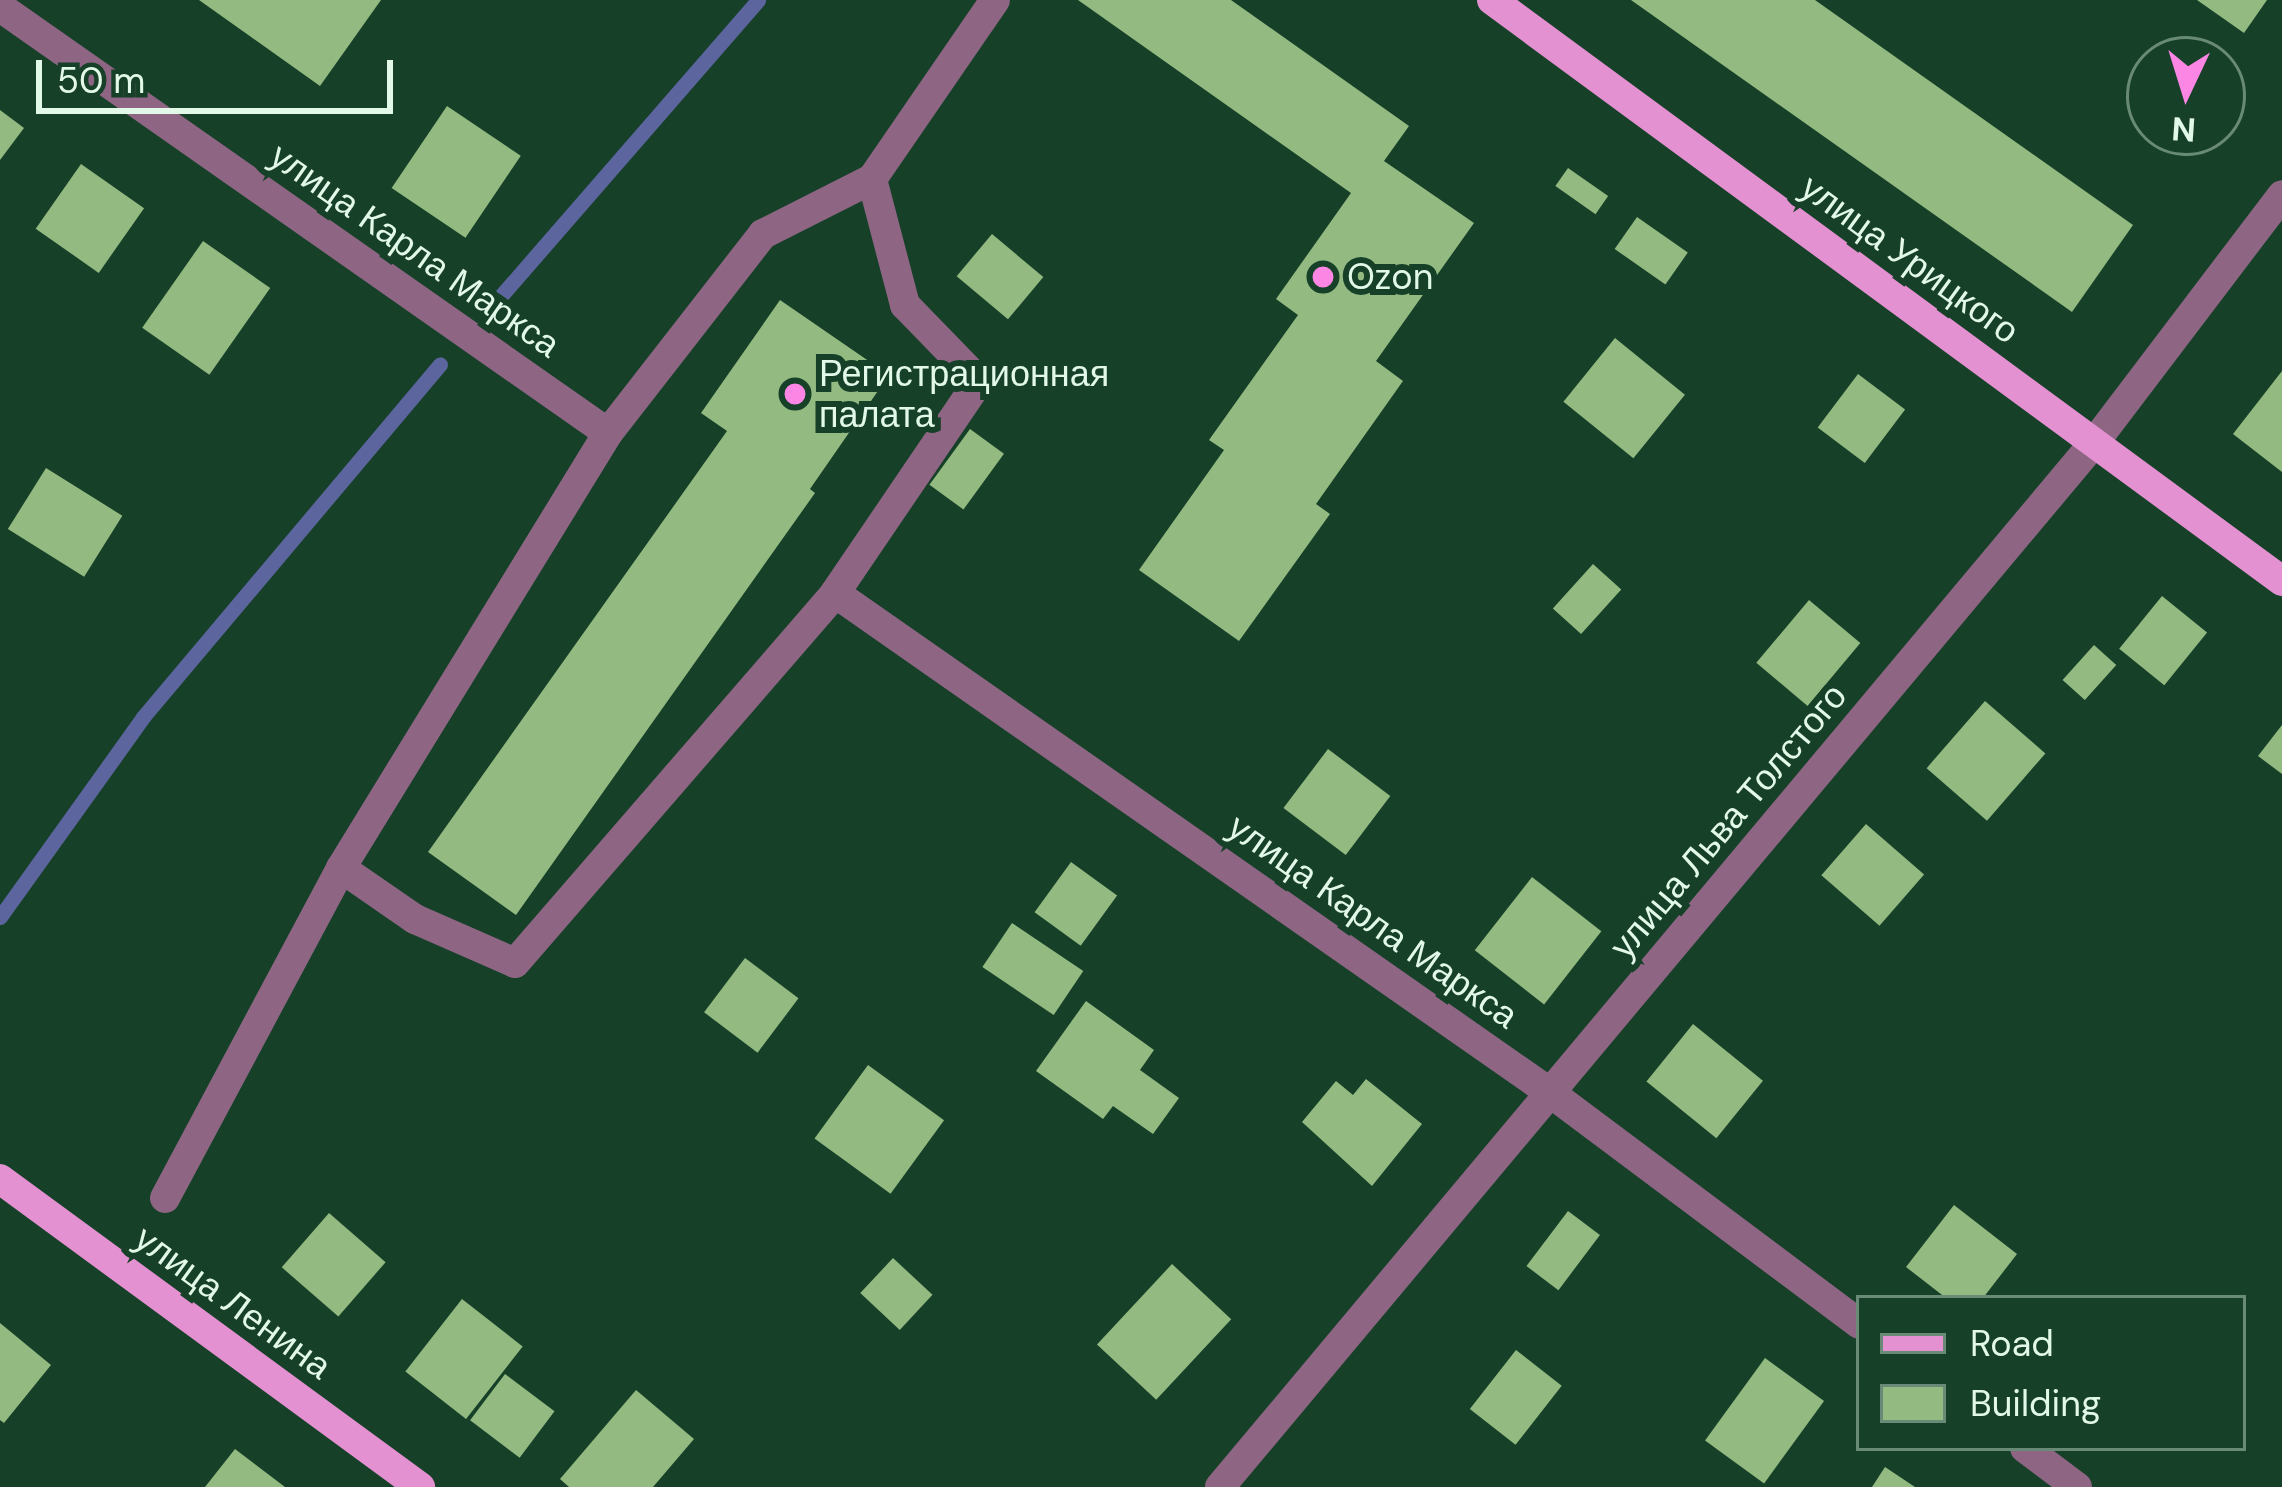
<!DOCTYPE html>
<meta charset="utf-8">
<style>
body{margin:0}
#map{position:relative;width:2282px;height:1487px;overflow:hidden;background:#174029;font-family:"DM Sans",sans-serif}
div>[style]{position:absolute}
[style*='--x']{left:calc(var(--x)*1px);top:calc(var(--y)*1px);width:calc(var(--w)*1px);rotate:calc(var(--a)*1deg)}
.stream>*{height:15px;margin:-7.5px;padding:0 7.5px;transform-origin:7.5px;border-radius:7.5px;background:#5c659e}
.building>*{inset:0;background:#93ba80;transform-origin:0 0}
.minor>*{height:30px;margin:-15px;padding:0 15px;transform-origin:15px;border-radius:15px;background:#8e6684}
.major>*{height:30px;margin:-15px;padding:0 15px;transform-origin:15px;border-radius:15px;background:#e491d1}
.dots>*{width:33px;height:33px;translate:-50% -50%;box-sizing:border-box;border:6px solid #174029;border-radius:50%}
span{translate:-50% -50%;white-space:nowrap;text-align:center;line-height:1.15;-webkit-text-stroke:12px #174029;paint-order:stroke}
.street-label{font-size:36px;color:#e2f8e9}
.poi-label{font-size:36px;color:#e2f8e9}
.left{translate:0 -50%;text-align:left}
.legend{position:absolute;left:1856px;top:1295px;width:390px;height:156px;box-sizing:border-box;background:#174029;border:3px solid #688a76;margin:0;padding:15px 21px;list-style:none;font-size:36px;color:#e2f8e9}
.legend li{display:flex;align-items:center;gap:24px;height:60px}
.legend b{width:60px;border:3px solid #688a76}
.north{position:absolute;left:2126px;top:36px;width:120px;height:120px;box-sizing:border-box;background:#174029;border:3px solid #688a76;border-radius:50%;rotate:184deg;font-size:33px;font-weight:700;line-height:48px;text-align:center;color:#e2f8e9}
.north::after{content:'';display:block;margin:auto;width:42px;height:54px;background:#fc86e3;clip-path:polygon(50% 0,100% 100%,50% 72%,0 100%)}
.scale{position:absolute;left:36px;top:60px;width:357px;height:54px;box-sizing:border-box;border:6px solid #e2f8e9;border-top:0;padding-left:15px;font-size:36px;line-height:42px;white-space:nowrap;color:#e2f8e9;-webkit-text-stroke:9px #174029;paint-order:stroke}
</style>
<div id="map">
<div class="stream">
<i style="--x:493;--y:305;--w:404;--a:-49"></i>
<i style="--x:0;--y:917;--w:246;--a:-54.4"></i>
<i style="--x:143;--y:717;--w:461;--a:-49.9"></i>
</div>
<div class="building">
<i style="clip-path:polygon(199px 0,381px 0,320px 86px)"></i>
<i style="clip-path:polygon(1078px 0,1231px 0,1409px 126px,1384px 161px,1474px 223px,1376px 361px,1403px 381px,1316px 504px,1330px 514px,1239px 641px,1139px 570px,1224px 450px,1209px 440px,1298px 315px,1276px 299px,1351px 193px)"></i>
<i style="clip-path:polygon(1631px 0,1815px 0,2133px 225px,2072px 312px)"></i>
<i style="clip-path:polygon(2197px 0,2267px 0,2244px 33px)"></i>
<i style="left:447px;top:106px;width:89px;height:99px;rotate:34deg"></i>
<i style="clip-path:polygon(0 110px,24px 128px,0 160px)"></i>
<i style="left:81px;top:164px;width:77px;height:79px;rotate:35deg"></i>
<i style="left:1568px;top:168px;width:49px;height:22px;rotate:35deg"></i>
<i style="left:1637px;top:217px;width:62px;height:39px;rotate:35deg"></i>
<i style="left:992px;top:234px;width:67px;height:55px;rotate:40deg"></i>
<i style="left:203px;top:241px;width:82px;height:106px;rotate:35deg"></i>
<i style="clip-path:polygon(780px 300px,889px 375px,810px 489px,815px 493px,516px 915px,428px 852px,727px 431px,701px 413px)"></i>
<i style="left:1615px;top:338px;width:90px;height:82px;rotate:39deg"></i>
<i style="clip-path:polygon(2282px 371px,2282px 472px,2233px 434px)"></i>
<i style="left:1858px;top:374px;width:59px;height:67px;rotate:37deg"></i>
<i style="left:970px;top:429px;width:42px;height:69px;rotate:36deg"></i>
<i style="left:46px;top:468px;width:90px;height:72px;rotate:32deg"></i>
<i style="left:1593px;top:564px;width:38px;height:60px;rotate:42deg"></i>
<i style="left:2162px;top:596px;width:58px;height:68px;rotate:39deg"></i>
<i style="left:1809px;top:600px;width:67px;height:82px;rotate:40deg"></i>
<i style="left:2094px;top:645px;width:30px;height:47px;rotate:42deg"></i>
<i style="left:1985px;top:701px;width:80px;height:89px;rotate:41deg"></i>
<i style="clip-path:polygon(2282px 725px,2282px 774px,2258px 756px)"></i>
<i style="left:1328px;top:749px;width:78px;height:74px;rotate:37deg"></i>
<i style="left:1866px;top:824px;width:77px;height:68px;rotate:41deg"></i>
<i style="left:1071px;top:862px;width:57px;height:62px;rotate:36deg"></i>
<i style="left:1532px;top:877px;width:88px;height:93px;rotate:38deg"></i>
<i style="left:1012px;top:923px;width:86px;height:53px;rotate:34deg"></i>
<i style="left:745px;top:958px;width:67px;height:68px;rotate:37deg"></i>
<i style="clip-path:polygon(1086px 1001px,1154px 1050px,1140px 1070px,1179px 1098px,1153px 1134px,1113px 1106px,1103px 1119px,1036px 1071px)"></i>
<i style="left:1693px;top:1024px;width:90px;height:74px;rotate:39deg"></i>
<i style="left:868px;top:1065px;width:94px;height:91px;rotate:36deg"></i>
<i style="clip-path:polygon(1366px 1079px,1422px 1124px,1372px 1186px,1302px 1122px,1336px 1081px,1353px 1095px)"></i>
<i style="clip-path:polygon(1954px 1205px,2017px 1254px,1983px 1298px,1946px 1298px,1906px 1267px)"></i>
<i style="left:1568px;top:1211px;width:40px;height:69px;rotate:37deg"></i>
<i style="left:329px;top:1213px;width:75px;height:72px;rotate:41deg"></i>
<i style="left:893px;top:1258px;width:54px;height:48px;rotate:43deg"></i>
<i style="left:1172px;top:1264px;width:81px;height:110px;rotate:43deg"></i>
<i style="left:462px;top:1299px;width:77px;height:92px;rotate:38deg"></i>
<i style="clip-path:polygon(0 1323px,51px 1365px,4px 1423px,0 1420px)"></i>
<i style="left:1516px;top:1350px;width:58px;height:75px;rotate:38deg"></i>
<i style="left:1765px;top:1358px;width:73px;height:102px;rotate:36deg"></i>
<i style="left:505px;top:1374px;width:62px;height:58px;rotate:37deg"></i>
<i style="clip-path:polygon(636px 1390px,694px 1439px,653px 1487px,569px 1487px,560px 1479px)"></i>
<i style="clip-path:polygon(235px 1449px,285px 1487px,205px 1487px)"></i>
<i style="clip-path:polygon(1885px 1467px,1915px 1487px,1872px 1487px)"></i>
</div>
<div class="minor">
<i style="--x:0;--y:7;--w:742;--a:35.02"></i>
<i style="--x:835;--y:593;--w:875;--a:34.94"></i>
<i style="--x:1552;--y:1094;--w:384;--a:36.8"></i>
<i style="--x:341;--y:868;--w:90;--a:34.6"></i>
<i style="--x:415;--y:919;--w:109;--a:23.7"></i>
<i style="--x:515;--y:963;--w:489;--a:-49.1"></i>
<i style="--x:835;--y:593;--w:256;--a:-55.8"></i>
<i style="--x:979;--y:381;--w:106;--a:-134.2"></i>
<i style="--x:905;--y:305;--w:130;--a:-104.7"></i>
<i style="--x:165;--y:1198;--w:374;--a:-61.9"></i>
<i style="--x:341;--y:868;--w:510;--a:-58.46"></i>
<i style="--x:608;--y:433;--w:252;--a:-52.1"></i>
<i style="--x:763;--y:234;--w:122;--a:-26.8"></i>
<i style="--x:872;--y:179;--w:217;--a:-55.5"></i>
<i style="--x:2025;--y:1448;--w:65;--a:36.9"></i>
<i style="--x:1220;--y:1487;--w:1362;--a:-50.07"></i>
<i style="--x:2094;--y:443;--w:311;--a:-52.8"></i>
</div>
<div class="major">
<i style="--x:1492;--y:0;--w:981;--a:36.33"></i>
<i style="--x:0;--y:1179;--w:521;--a:36.25"></i>
</div>
<div class="dots">
<i style="left:1323px;top:277px;background:#fc86e3"></i>
<i style="left:795px;top:394px;background:#fc86e3"></i>
</div>
<div class="street-label">
<span style="left:415px;top:250px;rotate:35deg">улица Карла Маркса</span>
<span style="left:1910px;top:259px;rotate:36deg">улица Урицкого</span>
<span style="left:1728px;top:821px;rotate:-50deg">улица Льва Толстого</span>
<span style="left:1373px;top:921px;rotate:35deg">улица Карла Маркса</span>
<span style="left:233px;top:1302px;rotate:36deg">улица Ленина</span>
</div>
<div class="poi-label">
<span class="left" style="left:1347px;top:277px">Ozon</span>
<span class="left" style="left:819px;top:394px">Регистрационная<br>палата</span>
</div>
<ul class="legend">
<li><b style="height:15px;background:#e491d1"></b>Road</li>
<li><b style="height:33px;background:#93ba80"></b>Building</li>
</ul>
<div class="north">N</div>
<div class="scale">50 m</div>
</div>
